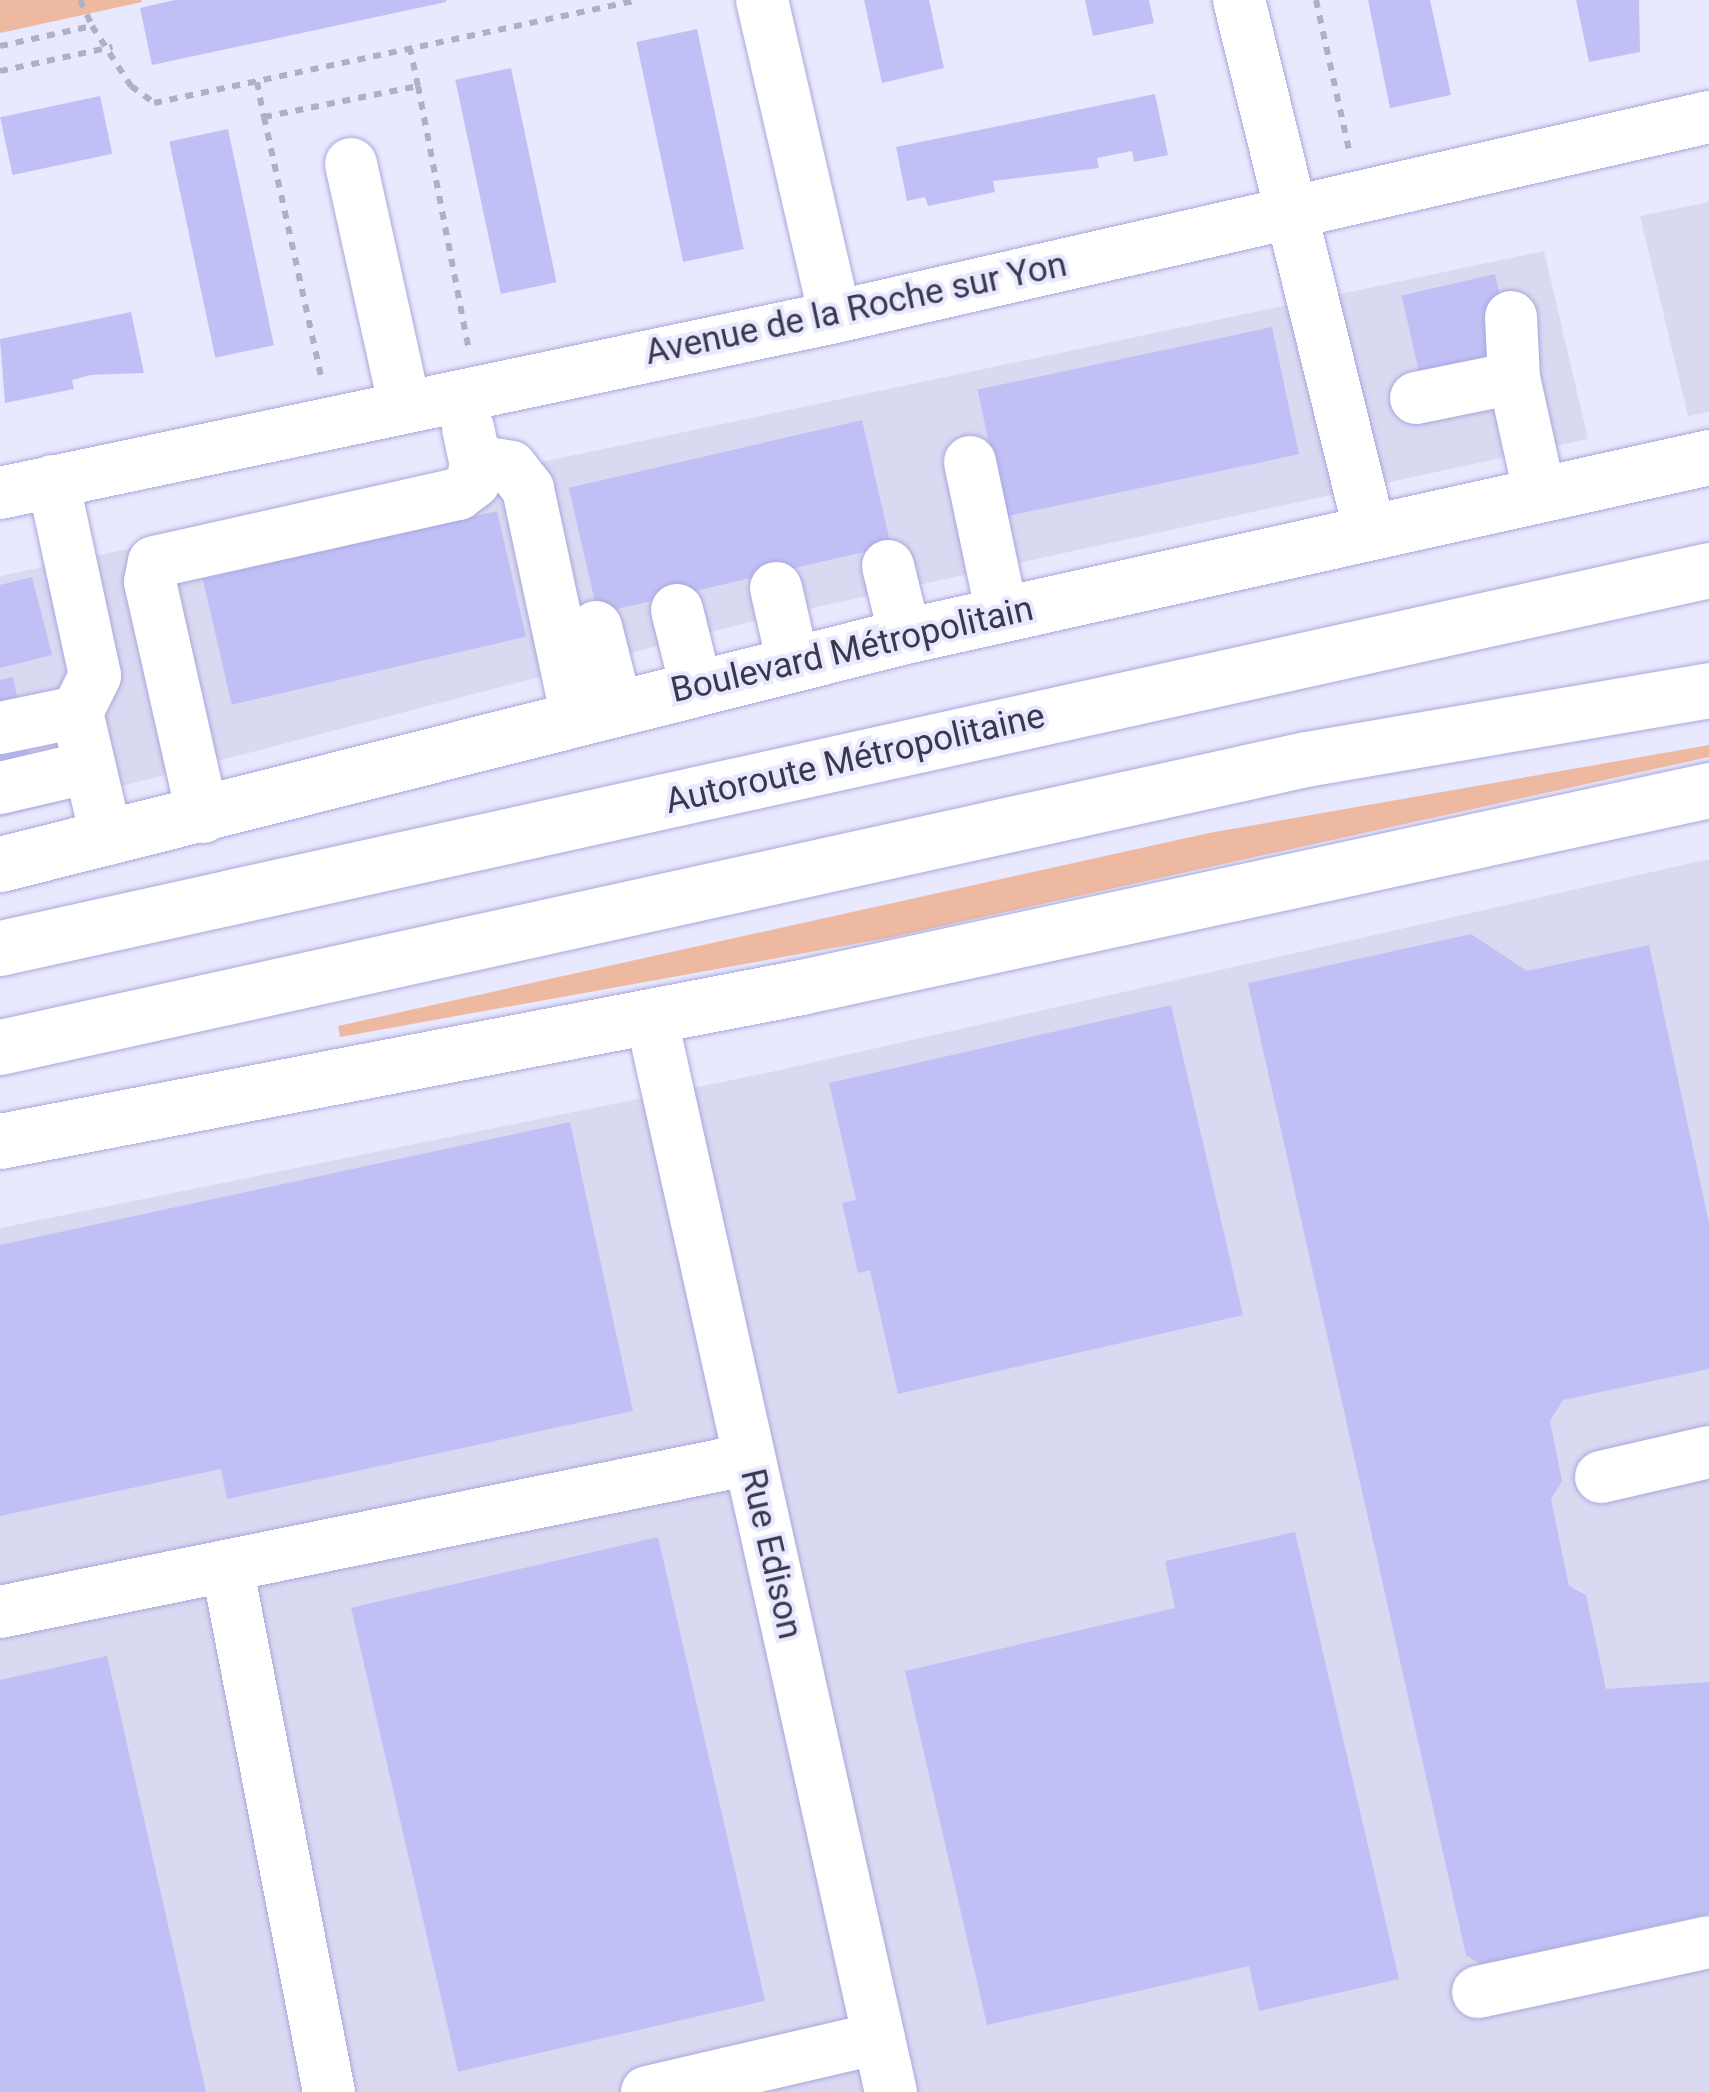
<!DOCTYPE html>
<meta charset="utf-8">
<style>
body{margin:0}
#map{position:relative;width:1709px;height:2092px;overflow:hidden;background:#e8e8fe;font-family:Roboto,sans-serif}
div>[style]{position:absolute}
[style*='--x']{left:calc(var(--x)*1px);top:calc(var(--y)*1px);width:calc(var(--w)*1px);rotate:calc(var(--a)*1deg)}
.built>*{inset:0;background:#d9d9f2}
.green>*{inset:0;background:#eeb9a1}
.building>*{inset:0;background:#c1c0f6;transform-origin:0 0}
.path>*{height:6px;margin-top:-3px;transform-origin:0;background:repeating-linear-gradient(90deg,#afafc5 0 8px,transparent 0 16px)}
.roads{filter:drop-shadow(0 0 2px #a8a7dc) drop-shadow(0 0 2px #a8a7dc)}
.minor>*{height:52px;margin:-26px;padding:0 26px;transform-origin:26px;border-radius:26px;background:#fff}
.major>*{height:55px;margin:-27.5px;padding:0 27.5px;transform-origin:27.5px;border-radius:27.5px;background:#fff}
.highway>*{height:55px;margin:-27.5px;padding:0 27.5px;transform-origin:27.5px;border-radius:27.5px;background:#fff}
span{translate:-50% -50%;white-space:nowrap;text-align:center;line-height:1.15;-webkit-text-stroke:8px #e8e8fe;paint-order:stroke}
.street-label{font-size:35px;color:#39384e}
</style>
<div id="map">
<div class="built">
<i style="clip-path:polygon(1709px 202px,1709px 412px,1688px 416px,1640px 216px)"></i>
<i style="clip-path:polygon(1544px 251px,1588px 439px,757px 620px,0 818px,0 576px)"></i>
<i style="clip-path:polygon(1709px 859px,1709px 2092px,0 2092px,0 1228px,771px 1072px)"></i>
</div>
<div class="green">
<i style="clip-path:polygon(0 0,141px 0,142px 2px,0 33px)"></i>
<i style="clip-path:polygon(1709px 745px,1709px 757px,888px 938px,340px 1037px,338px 1026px,1209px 833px)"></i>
</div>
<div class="building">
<i style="clip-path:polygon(175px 0,446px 0,446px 2px,152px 65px,140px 8px)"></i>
<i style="clip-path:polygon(864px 0,929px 0,944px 68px,882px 83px)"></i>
<i style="clip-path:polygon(1085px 0,1149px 0,1154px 23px,1093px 36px)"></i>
<i style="clip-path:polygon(1368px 0,1430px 0,1451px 95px,1390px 108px)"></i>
<i style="clip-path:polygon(1576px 0,1639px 0,1640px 52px,1589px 62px)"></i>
<i style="left:697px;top:29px;width:225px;height:62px;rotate:78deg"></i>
<i style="left:511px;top:68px;width:219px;height:57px;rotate:78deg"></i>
<i style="clip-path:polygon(1155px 94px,1168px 155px,1134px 162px,1132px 151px,1097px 158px,1099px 168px,993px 181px,995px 192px,928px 206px,925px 197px,907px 201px,896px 147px)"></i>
<i style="left:100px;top:96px;width:59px;height:102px;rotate:78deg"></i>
<i style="left:228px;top:129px;width:221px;height:60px;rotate:78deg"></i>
<i style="left:1495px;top:274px;width:87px;height:96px;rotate:77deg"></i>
<i style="clip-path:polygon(131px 312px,144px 373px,91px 375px,72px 380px,74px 389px,5px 403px,0 339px)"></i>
<i style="left:1272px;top:327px;width:130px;height:301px;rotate:78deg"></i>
<i style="left:862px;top:420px;width:129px;height:301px;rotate:77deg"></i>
<i style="left:497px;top:511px;width:129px;height:302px;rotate:77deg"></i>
<i style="clip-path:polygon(32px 577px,52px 655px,0 668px,0 585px)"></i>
<i style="clip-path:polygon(13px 677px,31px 762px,0 769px,0 680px)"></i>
<i style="clip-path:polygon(1471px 934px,1527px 971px,1649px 945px,1709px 1223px,1709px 1369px,1563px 1400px,1550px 1421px,1562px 1481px,1551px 1499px,1569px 1586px,1586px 1595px,1606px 1689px,1709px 1682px,1709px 1914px,1480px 1964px,1466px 1955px,1248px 983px)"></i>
<i style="clip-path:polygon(1171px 1005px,1243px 1315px,898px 1394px,870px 1270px,858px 1273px,842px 1203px,856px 1200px,829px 1083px)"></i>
<i style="clip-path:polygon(570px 1122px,633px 1411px,227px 1499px,221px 1469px,0 1516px,0 1245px)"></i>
<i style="clip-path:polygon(1295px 1532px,1399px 1979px,1259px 2011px,1249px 1966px,987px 2025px,905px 1671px,1175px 1608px,1165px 1561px)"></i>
<i style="left:658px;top:1537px;width:476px;height:315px;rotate:77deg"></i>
<i style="clip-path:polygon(107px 1656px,206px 2092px,0 2092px,0 1680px)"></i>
</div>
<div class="path">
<i style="--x:80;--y:0;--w:29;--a:65"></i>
<i style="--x:1316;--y:0;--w:159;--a:77.6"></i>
<i style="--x:0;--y:46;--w:94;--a:-12.3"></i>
<i style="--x:92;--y:26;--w:72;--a:57"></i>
<i style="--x:131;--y:86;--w:29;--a:36"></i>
<i style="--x:154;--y:103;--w:495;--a:-12"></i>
<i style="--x:0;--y:71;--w:115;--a:-12.1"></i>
<i style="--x:257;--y:82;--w:36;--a:79"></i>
<i style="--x:264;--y:117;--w:157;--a:-11.4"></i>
<i style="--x:418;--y:86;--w:38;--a:-102"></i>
<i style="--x:418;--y:86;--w:269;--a:79.1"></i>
<i style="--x:264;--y:117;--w:269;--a:77.6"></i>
</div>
<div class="roads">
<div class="minor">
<i style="--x:762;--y:0;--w:325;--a:77"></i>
<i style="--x:1239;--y:0;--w:548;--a:76.17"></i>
<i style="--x:351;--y:164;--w:245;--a:77.5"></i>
<i style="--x:1511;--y:317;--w:61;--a:87.2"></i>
<i style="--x:1416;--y:398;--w:100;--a:-11.5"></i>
<i style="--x:1514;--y:378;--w:120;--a:77.5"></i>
<i style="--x:468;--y:428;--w:34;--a:78"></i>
<i style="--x:475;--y:461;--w:36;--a:9"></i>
<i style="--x:511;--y:467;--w:28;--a:52"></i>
<i style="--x:528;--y:489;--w:233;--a:77.9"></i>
<i style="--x:970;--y:462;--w:155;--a:78.1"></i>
<i style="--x:53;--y:481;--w:199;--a:77.8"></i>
<i style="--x:95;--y:676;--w:40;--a:116.6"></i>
<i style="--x:77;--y:712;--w:131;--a:76.8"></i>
<i style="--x:0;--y:493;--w:853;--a:-11.9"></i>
<i style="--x:835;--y:317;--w:897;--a:-12.89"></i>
<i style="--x:888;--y:566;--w:72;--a:76.3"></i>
<i style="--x:776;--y:588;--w:77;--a:77.2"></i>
<i style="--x:677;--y:610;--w:78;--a:76"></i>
<i style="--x:596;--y:627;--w:81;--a:75.8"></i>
<i style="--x:0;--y:728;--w:79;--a:-11.7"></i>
<i style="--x:0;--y:788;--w:92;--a:-13.1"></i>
<i style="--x:203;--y:817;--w:241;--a:-102.7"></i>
<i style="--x:150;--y:582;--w:20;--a:-79"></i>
<i style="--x:154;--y:562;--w:312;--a:-12.6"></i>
<i style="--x:458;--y:494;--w:20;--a:-37"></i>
<i style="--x:474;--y:482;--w:21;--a:-87"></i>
<i style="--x:651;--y:1016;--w:1102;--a:77.43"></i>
<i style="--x:1601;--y:1477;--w:111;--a:-13"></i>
<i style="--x:227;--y:1566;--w:536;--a:79.03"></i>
<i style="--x:0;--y:1612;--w:765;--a:-11.53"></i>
<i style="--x:1478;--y:1992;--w:236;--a:-12.2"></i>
<i style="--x:647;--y:2092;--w:238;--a:-13.1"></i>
</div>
<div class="major">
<i style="--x:0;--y:864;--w:933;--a:-14.14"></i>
<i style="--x:905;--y:636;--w:824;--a:-12.55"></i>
<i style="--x:0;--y:1141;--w:816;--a:-10.88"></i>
<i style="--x:801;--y:987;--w:929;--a:-12.24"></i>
</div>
<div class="highway">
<i style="--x:0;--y:948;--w:1750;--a:-12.47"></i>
<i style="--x:0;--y:1047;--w:1337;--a:-12.44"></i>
<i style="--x:1306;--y:759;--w:409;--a:-9.7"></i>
</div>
</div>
<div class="street-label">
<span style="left:856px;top:309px;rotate:-12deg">Avenue de la Roche sur Yon</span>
<span style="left:852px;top:650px;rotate:-13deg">Boulevard Métropolitain</span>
<span style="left:855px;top:759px;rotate:-13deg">Autoroute Métropolitaine</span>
<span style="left:771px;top:1554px;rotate:77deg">Rue Edison</span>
</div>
</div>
